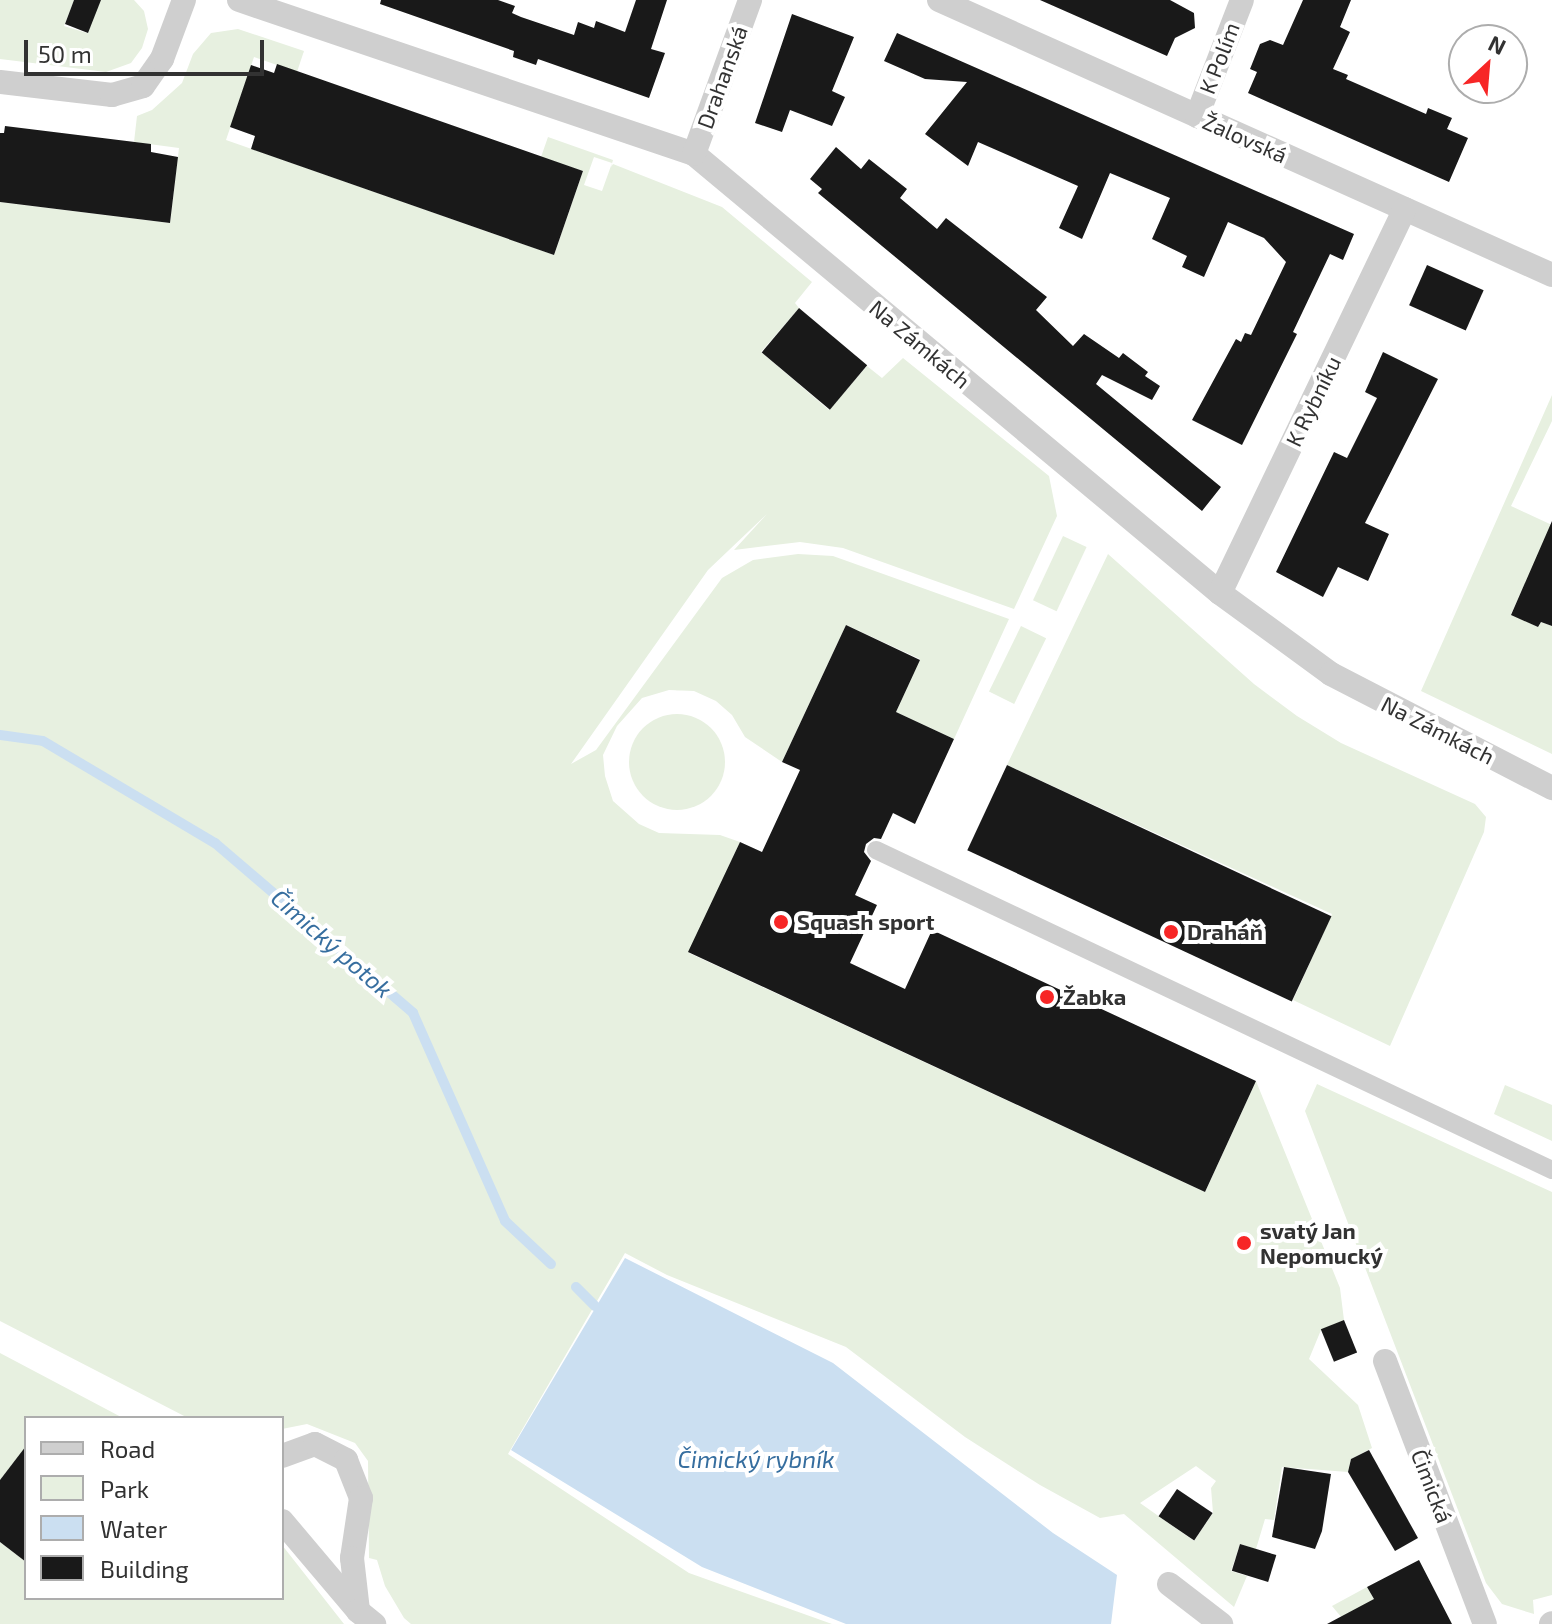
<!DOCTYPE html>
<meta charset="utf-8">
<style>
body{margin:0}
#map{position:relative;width:1552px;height:1624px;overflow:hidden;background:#fff;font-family:"Exo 2",sans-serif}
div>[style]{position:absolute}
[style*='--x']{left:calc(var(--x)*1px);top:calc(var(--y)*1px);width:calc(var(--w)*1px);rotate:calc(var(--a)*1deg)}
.green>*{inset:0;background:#e7f0e0;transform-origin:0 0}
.round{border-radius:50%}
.water>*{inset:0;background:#cbdff1}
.stream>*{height:10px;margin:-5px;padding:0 5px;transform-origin:5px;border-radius:5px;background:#cbdff1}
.building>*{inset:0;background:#191919;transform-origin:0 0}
.pedestrian>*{height:18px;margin:-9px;padding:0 9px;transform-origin:9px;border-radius:9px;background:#cfcfcf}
.minor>*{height:24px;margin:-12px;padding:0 12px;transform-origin:12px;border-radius:12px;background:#cfcfcf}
.dots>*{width:22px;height:22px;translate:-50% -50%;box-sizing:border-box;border:4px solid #fff;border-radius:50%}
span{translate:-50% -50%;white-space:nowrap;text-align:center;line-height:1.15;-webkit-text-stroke:8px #fff;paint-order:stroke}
.street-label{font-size:22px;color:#323232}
.poi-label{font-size:22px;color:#323232;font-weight:700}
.left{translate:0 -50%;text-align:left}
.water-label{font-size:24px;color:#366e9f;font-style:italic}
.legend{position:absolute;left:24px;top:1416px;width:260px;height:184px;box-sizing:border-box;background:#fff;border:2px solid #adadad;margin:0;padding:10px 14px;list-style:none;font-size:24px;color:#323232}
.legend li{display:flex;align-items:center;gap:16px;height:40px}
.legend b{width:40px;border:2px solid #adadad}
.north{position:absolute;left:1448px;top:24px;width:80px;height:80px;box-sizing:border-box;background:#fff;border:2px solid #adadad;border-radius:50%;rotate:26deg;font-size:22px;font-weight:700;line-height:32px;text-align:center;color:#323232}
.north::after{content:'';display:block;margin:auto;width:28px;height:36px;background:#f72626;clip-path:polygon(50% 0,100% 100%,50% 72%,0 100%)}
.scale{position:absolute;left:24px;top:40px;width:240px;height:36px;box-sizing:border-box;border:4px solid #323232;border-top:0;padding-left:10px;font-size:24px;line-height:28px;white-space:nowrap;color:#323232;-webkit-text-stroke:6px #fff;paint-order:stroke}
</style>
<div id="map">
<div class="green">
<i style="clip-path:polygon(0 0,74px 0,64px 26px,87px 33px,98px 0,134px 0,144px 11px,148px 29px,142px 48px,131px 63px,106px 72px,0 59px)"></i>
<i style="clip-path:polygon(evenodd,238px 29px,304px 51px,297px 72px,254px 57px,226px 140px,554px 255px,583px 171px,541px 157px,548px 137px,613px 160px,611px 167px,613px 164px,722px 207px,812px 282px,795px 303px,799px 308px,761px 352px,829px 410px,867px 366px,882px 378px,903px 358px,1049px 476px,1057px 516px,1014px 609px,843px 548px,800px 542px,734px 550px,767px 514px,708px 570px,571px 764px,596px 750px,722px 578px,753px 560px,798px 554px,833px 556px,1009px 619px,954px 739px,896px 712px,920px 659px,846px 625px,782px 762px,745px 737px,732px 715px,716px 701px,694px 691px,669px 690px,642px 698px,617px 726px,603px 755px,605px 776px,613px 801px,639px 824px,659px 833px,720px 835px,740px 842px,689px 953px,1205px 1192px,1256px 1081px,1340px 1288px,1344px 1320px,1321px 1330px,1309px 1359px,1358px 1405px,1372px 1448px,1351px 1459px,1348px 1472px,1282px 1467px,1274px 1520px,1265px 1519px,1256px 1549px,1240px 1544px,1231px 1571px,1247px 1576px,1234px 1607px,1124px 1514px,1100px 1518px,1040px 1485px,965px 1437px,846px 1347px,667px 1275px,625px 1253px,508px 1454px,689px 1573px,832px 1624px,411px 1624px,404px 1618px,385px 1586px,377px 1560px,369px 1558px,368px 1461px,355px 1443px,307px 1424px,282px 1429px,282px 1418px,188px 1418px,0 1321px,0 202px,170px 223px,179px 148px,134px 142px,137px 116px,152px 110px,182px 83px,193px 54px,211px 33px,238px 29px,594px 157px,612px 163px,602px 191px,584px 185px,594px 157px,238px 29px,1196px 1466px,1216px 1481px,1211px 1488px,1213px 1513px,1194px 1541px,1140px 1503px,1196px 1466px)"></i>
<i style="clip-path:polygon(1552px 395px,1552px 421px,1511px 506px,1552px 525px,1511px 614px,1538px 627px,1541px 622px,1552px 626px,1552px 754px,1421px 691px)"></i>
<i style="left:1063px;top:536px;width:26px;height:71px;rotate:25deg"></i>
<i style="clip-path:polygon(1108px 554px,1254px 684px,1297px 716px,1341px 743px,1475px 804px,1486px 817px,1484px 832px,1390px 1046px,1293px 1000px,1332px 914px,1007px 765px)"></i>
<i style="left:1021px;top:626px;width:28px;height:73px;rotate:26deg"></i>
<i class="round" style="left:629px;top:714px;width:96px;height:96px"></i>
<i style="clip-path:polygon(1317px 1084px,1552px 1192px,1552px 1595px,1533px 1600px,1534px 1614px,1502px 1604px,1486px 1583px,1305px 1111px)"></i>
<i style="clip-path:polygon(1505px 1085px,1552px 1105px,1552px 1141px,1494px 1114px)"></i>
<i style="clip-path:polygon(0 1353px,123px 1418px,26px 1418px,26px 1447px,0 1480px)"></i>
<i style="clip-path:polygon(0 1542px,26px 1562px,26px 1598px,282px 1598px,282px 1545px,344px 1624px,0 1624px)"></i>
<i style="clip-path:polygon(1367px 1587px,1374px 1599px,1347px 1624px,1332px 1606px)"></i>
</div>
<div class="water">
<i style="clip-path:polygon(625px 1258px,833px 1363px,1053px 1533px,1117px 1575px,1111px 1624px,846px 1624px,702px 1567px,511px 1450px)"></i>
</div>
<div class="stream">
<i style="--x:0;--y:735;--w:43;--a:7.9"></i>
<i style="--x:43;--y:741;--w:200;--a:30.7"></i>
<i style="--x:215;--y:843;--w:261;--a:40.6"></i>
<i style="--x:413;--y:1013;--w:227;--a:66.1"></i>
<i style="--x:505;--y:1221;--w:63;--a:43.1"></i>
<i style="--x:576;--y:1287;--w:27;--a:45"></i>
</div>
<div class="building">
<i style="clip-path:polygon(74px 0,101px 0,88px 33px,65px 24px)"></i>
<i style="clip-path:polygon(381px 0,498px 0,515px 6px,512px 13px,521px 17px,574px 35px,578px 22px,594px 28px,596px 21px,625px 32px,636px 0,667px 0,651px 49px,665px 53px,649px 98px,538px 59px,536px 65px,513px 57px,514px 51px,380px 4px)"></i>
<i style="clip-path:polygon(1040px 0,1170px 0,1194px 13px,1195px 28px,1175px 38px,1167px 56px)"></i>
<i style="clip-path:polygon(1303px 0,1351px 0,1340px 27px,1350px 32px,1333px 69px,1348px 75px,1346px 79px,1426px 114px,1428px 108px,1452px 118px,1447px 129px,1468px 138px,1449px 182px,1248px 93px,1257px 72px,1250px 69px,1260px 44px,1270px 40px,1283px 45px)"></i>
<i style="clip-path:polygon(792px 14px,854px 37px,832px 91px,845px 97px,832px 126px,790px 110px,782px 132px,755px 123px)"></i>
<i style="clip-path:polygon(897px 33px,1354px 234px,1343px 260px,1330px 254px,1293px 332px,1297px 334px,1242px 445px,1192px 420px,1236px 339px,1241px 342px,1245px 333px,1251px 335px,1286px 262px,1264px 238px,1228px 222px,1204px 277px,1182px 267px,1187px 256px,1152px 239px,1170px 198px,1110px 173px,1082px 239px,1059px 228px,1078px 186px,978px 142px,968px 166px,925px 134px,967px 82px,925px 79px,884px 61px)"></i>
<i style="clip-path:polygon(277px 64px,583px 171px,554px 255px,251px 149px,255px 136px,230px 127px,251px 65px,274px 73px)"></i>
<i style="clip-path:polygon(5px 126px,151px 144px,151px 152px,178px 157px,170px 223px,0 202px,0 133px,4px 133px)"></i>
<i style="clip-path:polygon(836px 147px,861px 169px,869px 159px,907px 189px,900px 198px,937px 229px,946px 218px,1047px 297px,1036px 310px,1073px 346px,1084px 334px,1119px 358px,1123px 353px,1148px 372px,1145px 376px,1160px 386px,1152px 400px,1102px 375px,1096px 384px,1221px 487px,1202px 511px,818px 193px,822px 189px,810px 179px)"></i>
<i style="left:1427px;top:265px;width:62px;height:44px;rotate:24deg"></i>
<i style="left:799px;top:308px;width:89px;height:58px;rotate:40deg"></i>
<i style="clip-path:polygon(1383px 352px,1438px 379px,1365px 523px,1389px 534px,1368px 581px,1338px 567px,1323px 597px,1276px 572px,1334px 452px,1347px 458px,1377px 398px,1365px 392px)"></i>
<i style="clip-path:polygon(1552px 521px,1552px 626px,1541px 622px,1538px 627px,1511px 615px)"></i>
<i style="clip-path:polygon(846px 625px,920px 660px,896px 712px,954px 739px,915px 824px,893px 813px,881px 839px,874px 838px,866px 844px,864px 852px,871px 861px,855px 895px,877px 905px,850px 963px,905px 989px,932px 930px,1256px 1081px,1205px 1192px,688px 952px,740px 842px,762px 852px,800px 770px,782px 762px)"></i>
<i style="left:1007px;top:765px;width:358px;height:94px;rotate:25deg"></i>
<i style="left:1344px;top:1320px;width:35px;height:25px;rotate:68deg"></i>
<i style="clip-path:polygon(26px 1446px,26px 1562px,0 1542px,0 1480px)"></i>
<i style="clip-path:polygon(1369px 1450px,1418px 1538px,1395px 1551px,1348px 1472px,1351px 1459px)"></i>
<i style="clip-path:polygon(1284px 1467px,1331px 1474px,1322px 1531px,1315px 1549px,1272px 1537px)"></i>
<i style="left:1177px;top:1489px;width:43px;height:33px;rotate:34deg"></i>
<i style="left:1240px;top:1544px;width:38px;height:28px;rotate:17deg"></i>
<i style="clip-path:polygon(1419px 1560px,1452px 1624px,1327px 1624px,1374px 1599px,1367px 1587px)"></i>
</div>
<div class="pedestrian">
<i style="--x:876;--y:850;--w:748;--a:25.33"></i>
</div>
<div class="minor">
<i style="--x:239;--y:0;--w:480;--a:18.7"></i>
<i style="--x:694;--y:154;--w:685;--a:39.85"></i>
<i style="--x:1220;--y:593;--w:137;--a:36.1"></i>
<i style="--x:1331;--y:674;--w:249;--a:27.3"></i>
<i style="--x:939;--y:0;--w:672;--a:24.16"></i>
<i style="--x:0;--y:82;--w:113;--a:6.6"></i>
<i style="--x:112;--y:95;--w:32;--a:-16"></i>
<i style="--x:143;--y:86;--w:33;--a:-55"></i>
<i style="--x:162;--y:59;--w:63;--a:-69.6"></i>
<i style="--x:1197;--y:116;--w:124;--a:-68.8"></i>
<i style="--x:694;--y:154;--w:164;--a:-70"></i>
<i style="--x:1220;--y:593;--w:426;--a:-64.3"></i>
<i style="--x:1385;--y:1361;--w:281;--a:69.2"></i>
<i style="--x:282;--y:1456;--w:35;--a:-20"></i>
<i style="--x:315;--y:1444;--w:35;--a:27"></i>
<i style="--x:346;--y:1460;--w:41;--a:68.5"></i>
<i style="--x:361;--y:1498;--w:61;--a:98.5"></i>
<i style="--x:352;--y:1558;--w:53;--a:83.5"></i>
<i style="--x:282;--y:1521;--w:118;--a:49.8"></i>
<i style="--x:358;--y:1611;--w:21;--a:39"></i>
<i style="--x:1169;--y:1584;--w:66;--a:37.6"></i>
<i style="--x:1551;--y:1624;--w:1;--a:-45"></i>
</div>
<div class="dots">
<i style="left:781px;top:922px;background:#f72626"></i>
<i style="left:1171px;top:932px;background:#f72626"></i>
<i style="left:1047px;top:997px;background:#f72626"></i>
<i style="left:1244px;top:1243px;background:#f72626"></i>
</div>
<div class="street-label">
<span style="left:1219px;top:58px;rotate:-69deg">K Polím</span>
<span style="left:722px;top:77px;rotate:-70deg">Drahanská</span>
<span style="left:1245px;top:138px;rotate:24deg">Žalovská</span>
<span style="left:920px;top:344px;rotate:40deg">Na Zámkách</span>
<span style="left:1313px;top:401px;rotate:-64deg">K Rybníku</span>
<span style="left:1438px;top:730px;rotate:27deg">Na Zámkách</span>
<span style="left:1432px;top:1486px;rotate:69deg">Čimická</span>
</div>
<div class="poi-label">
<span class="left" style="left:797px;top:922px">Squash sport</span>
<span class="left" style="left:1187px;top:932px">Draháň</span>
<span class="left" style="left:1063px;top:997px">Žabka</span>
<span class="left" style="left:1260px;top:1243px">svatý Jan<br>Nepomucký</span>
</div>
<div class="water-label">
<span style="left:332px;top:943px;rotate:41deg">Čimický potok</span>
<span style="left:756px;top:1459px">Čimický rybník</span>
</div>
<ul class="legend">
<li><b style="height:10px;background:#cfcfcf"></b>Road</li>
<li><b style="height:22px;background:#e7f0e0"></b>Park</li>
<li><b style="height:22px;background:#cbdff1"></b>Water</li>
<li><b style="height:22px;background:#191919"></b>Building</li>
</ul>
<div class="north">N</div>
<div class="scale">50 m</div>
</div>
